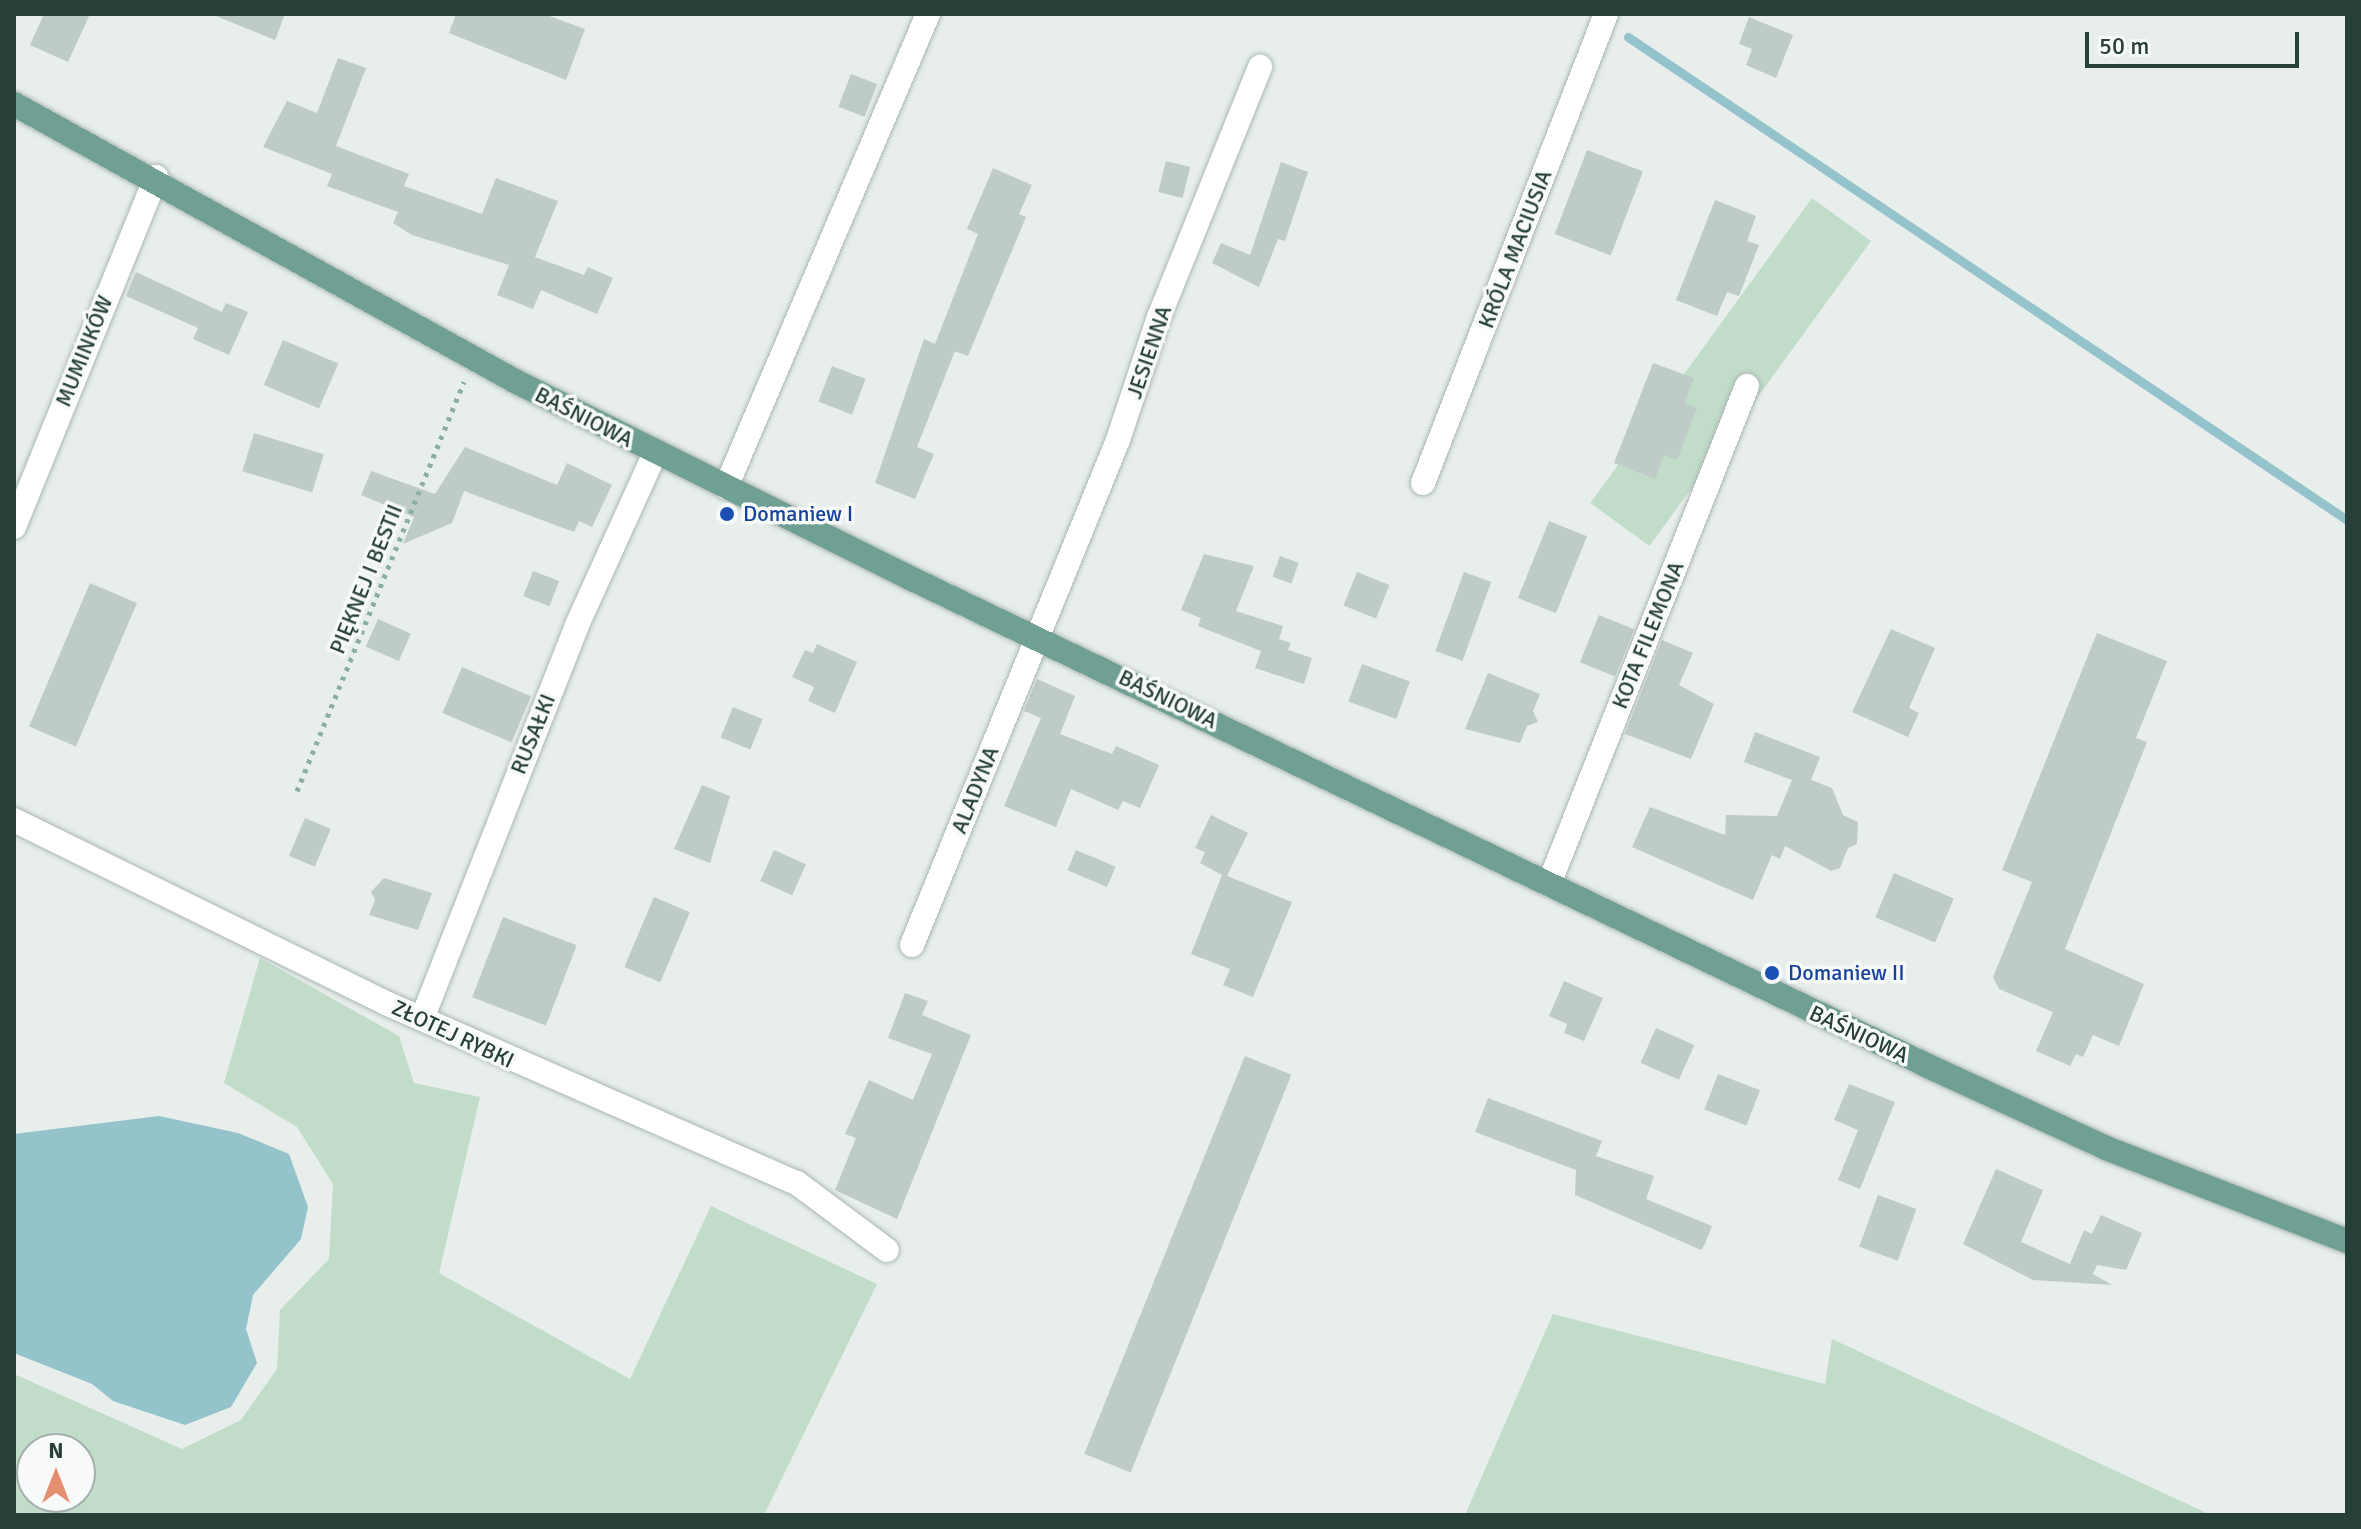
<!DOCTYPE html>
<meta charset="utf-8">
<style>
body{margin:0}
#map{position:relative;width:2361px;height:1529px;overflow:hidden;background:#e7eeeb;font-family:Signika,sans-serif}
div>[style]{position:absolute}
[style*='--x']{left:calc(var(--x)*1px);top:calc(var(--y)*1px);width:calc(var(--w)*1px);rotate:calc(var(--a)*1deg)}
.green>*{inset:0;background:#c2dcca;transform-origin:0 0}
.water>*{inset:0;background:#95c3cc}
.stream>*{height:9px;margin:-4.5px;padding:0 4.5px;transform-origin:4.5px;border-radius:4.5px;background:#95c3cc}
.building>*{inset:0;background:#bfcbc7;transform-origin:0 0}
.path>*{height:5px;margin-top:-2.5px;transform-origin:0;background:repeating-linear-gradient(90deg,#8baea4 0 4px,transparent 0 10px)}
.roads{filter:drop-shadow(0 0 2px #aab6b2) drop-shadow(0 0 2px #aab6b2)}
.minor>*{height:24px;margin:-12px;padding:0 12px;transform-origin:12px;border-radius:12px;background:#fff}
.major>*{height:24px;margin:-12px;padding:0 12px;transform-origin:12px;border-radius:12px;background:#709f94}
.dots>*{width:22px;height:22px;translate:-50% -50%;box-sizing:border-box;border:4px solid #f7faf9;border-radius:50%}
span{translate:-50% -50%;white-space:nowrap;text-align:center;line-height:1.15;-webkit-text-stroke:7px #f7faf9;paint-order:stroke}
.street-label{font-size:22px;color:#273f39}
.transit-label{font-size:22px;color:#164399}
.left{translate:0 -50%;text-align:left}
.frame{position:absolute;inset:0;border:16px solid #273f39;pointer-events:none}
.north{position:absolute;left:16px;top:1433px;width:80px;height:80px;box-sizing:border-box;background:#f7faf9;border:2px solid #a4afac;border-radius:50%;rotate:0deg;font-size:22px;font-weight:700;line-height:32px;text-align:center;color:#273f39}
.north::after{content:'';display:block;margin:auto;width:28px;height:36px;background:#e48e6e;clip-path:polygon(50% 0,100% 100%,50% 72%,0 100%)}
.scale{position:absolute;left:2085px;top:32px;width:214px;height:36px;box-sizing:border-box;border:4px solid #273f39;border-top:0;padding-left:10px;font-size:24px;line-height:28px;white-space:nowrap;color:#273f39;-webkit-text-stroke:6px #f7faf9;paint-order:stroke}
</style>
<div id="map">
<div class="green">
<i style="left:1812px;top:198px;width:73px;height:377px;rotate:36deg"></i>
<i style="clip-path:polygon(evenodd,260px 958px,399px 1036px,414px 1083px,480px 1097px,439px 1273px,630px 1379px,711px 1206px,877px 1284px,764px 1515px,14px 1515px,14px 1374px,182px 1449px,241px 1420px,277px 1369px,280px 1310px,329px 1259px,333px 1184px,297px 1127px,224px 1083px,260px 958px,32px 1449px,80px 1449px,80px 1497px,32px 1497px,32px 1449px)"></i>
<i style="clip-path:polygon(1553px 1314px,1825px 1384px,1832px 1339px,2211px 1515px,1465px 1515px)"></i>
</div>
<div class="water">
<i style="clip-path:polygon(159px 1116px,238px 1133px,289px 1154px,308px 1207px,301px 1239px,253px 1295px,246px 1329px,257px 1363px,231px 1407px,185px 1425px,113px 1401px,92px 1384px,14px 1353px,14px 1134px)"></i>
</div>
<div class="stream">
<i style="--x:1628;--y:37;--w:866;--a:33.89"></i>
</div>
<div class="building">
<i style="clip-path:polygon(44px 14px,90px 14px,68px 62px,30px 45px)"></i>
<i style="clip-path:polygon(211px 14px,285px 14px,275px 40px)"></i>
<i style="clip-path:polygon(456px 14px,544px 14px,585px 29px,566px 80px,449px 33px)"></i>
<i style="clip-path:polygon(1749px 17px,1793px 35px,1776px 78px,1746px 65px,1752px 49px,1739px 44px)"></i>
<i style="clip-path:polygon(338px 58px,366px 68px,336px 146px,409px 174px,404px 186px,482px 214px,496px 178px,558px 201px,535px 257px,584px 275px,588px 267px,613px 278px,597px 314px,541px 290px,533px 309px,497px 295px,509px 265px,412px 235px,393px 223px,398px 212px,327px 186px,332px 174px,263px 147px,287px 101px,317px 113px)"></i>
<i style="left:851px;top:74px;width:28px;height:35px;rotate:21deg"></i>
<i style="left:1587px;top:150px;width:60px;height:90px;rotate:21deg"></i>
<i style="left:1166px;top:161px;width:25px;height:32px;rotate:14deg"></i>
<i style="clip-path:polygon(1281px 162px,1308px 172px,1285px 241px,1278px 239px,1259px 287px,1212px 263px,1221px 243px,1250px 255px)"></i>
<i style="clip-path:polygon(993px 168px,1032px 185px,1019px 214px,1026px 217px,968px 356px,945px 348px,955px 351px,917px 447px,934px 454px,915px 499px,875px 483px,924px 339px,935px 344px,978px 234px,967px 229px)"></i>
<i style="clip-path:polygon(1715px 200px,1756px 216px,1747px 241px,1759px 245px,1739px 296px,1727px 292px,1717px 316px,1676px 300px)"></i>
<i style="clip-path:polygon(136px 272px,222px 312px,226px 303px,248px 312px,229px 355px,193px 339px,198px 328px,126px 296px)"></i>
<i style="left:283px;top:340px;width:60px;height:49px;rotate:23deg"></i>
<i style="clip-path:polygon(1653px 363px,1694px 378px,1684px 403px,1697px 408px,1677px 460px,1664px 455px,1655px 479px,1614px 463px)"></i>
<i style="left:832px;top:366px;width:36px;height:38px;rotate:21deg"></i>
<i style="left:254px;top:433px;width:73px;height:40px;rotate:17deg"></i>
<i style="clip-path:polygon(465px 447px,557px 485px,567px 463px,612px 485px,592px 527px,579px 521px,574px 532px,464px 491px,452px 523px,403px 544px,414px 517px,361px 495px,371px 471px,435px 494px)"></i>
<i style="left:1549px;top:521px;width:41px;height:83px;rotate:22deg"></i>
<i style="clip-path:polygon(1204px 554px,1254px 566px,1236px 611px,1283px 626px,1279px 639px,1291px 643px,1288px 650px,1312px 658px,1304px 684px,1255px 668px,1261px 651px,1198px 626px,1201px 618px,1181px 610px)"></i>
<i style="left:1280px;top:556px;width:20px;height:22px;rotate:20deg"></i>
<i style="left:533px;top:571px;width:28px;height:27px;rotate:21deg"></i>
<i style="left:1357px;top:572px;width:35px;height:36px;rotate:22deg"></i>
<i style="left:1464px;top:572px;width:29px;height:84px;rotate:20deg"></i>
<i style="left:90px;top:583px;width:51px;height:156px;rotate:23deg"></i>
<i style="left:1599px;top:615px;width:38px;height:51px;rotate:22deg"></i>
<i style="left:378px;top:619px;width:36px;height:30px;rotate:24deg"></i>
<i style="clip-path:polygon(1891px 629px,1935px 648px,1909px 708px,1919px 713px,1908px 737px,1852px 712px)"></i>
<i style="clip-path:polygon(2097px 633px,2167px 661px,2136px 738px,2147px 742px,2065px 949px,2144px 984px,2119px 1046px,2093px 1035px,2083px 1057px,2076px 1054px,2070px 1066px,2036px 1051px,2053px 1012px,1999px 989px,1993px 977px,2032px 882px,2002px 870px)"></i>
<i style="clip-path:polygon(1662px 640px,1693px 653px,1679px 685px,1714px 704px,1691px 759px,1625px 734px)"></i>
<i style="clip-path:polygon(817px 644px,857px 662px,835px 713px,808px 701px,814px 687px,792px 677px,805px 650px,813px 653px)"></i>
<i style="left:1362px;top:664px;width:51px;height:40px;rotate:20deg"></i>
<i style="left:462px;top:667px;width:75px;height:50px;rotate:23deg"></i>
<i style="clip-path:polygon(1488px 673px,1540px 694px,1533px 711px,1538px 722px,1527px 726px,1520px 743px,1465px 729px)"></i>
<i style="clip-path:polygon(1037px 679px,1075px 696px,1060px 734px,1112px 754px,1116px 746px,1159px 765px,1140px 808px,1123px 801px,1118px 810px,1071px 789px,1056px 827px,1004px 806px,1041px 718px,1024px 711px)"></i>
<i style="left:733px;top:707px;width:32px;height:33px;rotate:22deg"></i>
<i style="clip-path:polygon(1755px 732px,1820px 757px,1811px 780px,1832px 788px,1843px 815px,1858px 822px,1857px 844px,1848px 848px,1840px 868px,1831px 871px,1785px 846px,1780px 859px,1772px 855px,1753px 900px,1632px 847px,1650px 807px,1725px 835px,1726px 815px,1777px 816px,1792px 780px,1744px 762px)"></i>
<i style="clip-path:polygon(702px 785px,730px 796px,710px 863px,674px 849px)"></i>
<i style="clip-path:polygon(1211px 815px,1248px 833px,1227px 876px,1292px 902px,1253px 997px,1223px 985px,1230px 969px,1191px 954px,1222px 875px,1200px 863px,1205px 852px,1195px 848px)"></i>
<i style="left:305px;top:818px;width:28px;height:41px;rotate:23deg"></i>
<i style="left:774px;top:850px;width:35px;height:34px;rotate:24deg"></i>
<i style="left:1076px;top:850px;width:43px;height:22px;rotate:23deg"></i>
<i style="left:1894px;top:873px;width:65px;height:48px;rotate:23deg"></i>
<i style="clip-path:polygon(384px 878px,432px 893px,418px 930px,369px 915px,375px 900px,371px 892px)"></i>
<i style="left:654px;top:897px;width:39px;height:76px;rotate:23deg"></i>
<i style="left:503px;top:917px;width:79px;height:86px;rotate:21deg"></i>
<i style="clip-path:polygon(1564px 981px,1603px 998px,1584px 1041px,1564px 1033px,1567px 1024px,1549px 1016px)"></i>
<i style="clip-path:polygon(905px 993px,928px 1001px,922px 1015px,971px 1035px,897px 1219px,835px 1190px,856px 1138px,845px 1134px,869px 1080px,913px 1100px,932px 1054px,888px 1038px)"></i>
<i style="left:1656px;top:1028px;width:42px;height:38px;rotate:24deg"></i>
<i style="left:1245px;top:1056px;width:50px;height:429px;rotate:22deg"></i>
<i style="left:1718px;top:1074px;width:45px;height:38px;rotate:21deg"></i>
<i style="clip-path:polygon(1849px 1084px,1895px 1102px,1860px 1189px,1838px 1180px,1858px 1130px,1834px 1120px)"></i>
<i style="clip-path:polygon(1488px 1098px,1602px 1141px,1596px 1156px,1654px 1176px,1646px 1199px,1712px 1226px,1705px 1244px,1701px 1250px,1575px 1195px,1576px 1170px,1475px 1132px)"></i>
<i style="clip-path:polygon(1996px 1169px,2043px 1190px,2021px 1242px,2070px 1264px,2084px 1230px,2092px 1234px,2101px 1215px,2142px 1233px,2126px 1270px,2097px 1265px,2093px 1274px,2112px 1285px,2033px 1280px,1963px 1244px)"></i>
<i style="left:1878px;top:1195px;width:41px;height:55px;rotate:20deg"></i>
</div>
<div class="path">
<i style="--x:297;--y:791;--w:442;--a:-67.8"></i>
</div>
<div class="roads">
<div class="minor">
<i style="--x:1423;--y:483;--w:503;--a:-68.68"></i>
<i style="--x:726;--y:487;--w:514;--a:-66.87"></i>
<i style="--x:14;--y:527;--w:378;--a:-67.9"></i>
<i style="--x:14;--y:820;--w:415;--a:26.2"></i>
<i style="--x:386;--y:1003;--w:449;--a:23.7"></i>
<i style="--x:797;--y:1183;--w:112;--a:36.7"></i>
<i style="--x:1549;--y:884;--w:536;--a:-68.32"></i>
<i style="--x:912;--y:945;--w:545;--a:-67.81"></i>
<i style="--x:1118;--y:440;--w:130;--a:-71.6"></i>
<i style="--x:1159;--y:317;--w:270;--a:-68"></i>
<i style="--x:422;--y:1019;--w:423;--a:-68.5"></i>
<i style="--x:577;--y:625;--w:189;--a:-65.6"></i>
</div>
<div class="major">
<i style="--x:14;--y:104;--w:572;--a:28.94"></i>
<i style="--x:515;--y:381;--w:439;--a:26.5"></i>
<i style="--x:908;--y:577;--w:1131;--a:25.61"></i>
<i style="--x:1928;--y:1066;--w:196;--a:24.7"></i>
<i style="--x:2106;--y:1148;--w:258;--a:21.1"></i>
</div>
</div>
<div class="dots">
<i style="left:727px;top:514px;background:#1a4fb4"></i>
<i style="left:1772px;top:973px;background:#1a4fb4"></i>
</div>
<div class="street-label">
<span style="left:1515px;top:249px;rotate:-69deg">KRÓLA MACIUSIA</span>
<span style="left:84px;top:351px;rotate:-68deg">MUMINKÓW</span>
<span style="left:1149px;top:352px;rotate:-71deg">JESIENNA</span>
<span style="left:584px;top:417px;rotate:27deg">BAŚNIOWA</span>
<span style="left:366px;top:579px;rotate:-68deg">PIĘKNEJ I BESTII</span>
<span style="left:1648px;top:635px;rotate:-68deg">KOTA FILEMONA</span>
<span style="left:1168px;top:699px;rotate:26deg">BAŚNIOWA</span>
<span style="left:533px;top:734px;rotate:-68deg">RUSAŁKI</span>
<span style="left:975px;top:790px;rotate:-68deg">ALADYNA</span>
<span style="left:453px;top:1034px;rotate:25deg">ZŁOTEJ RYBKI</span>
<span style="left:1859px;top:1034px;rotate:25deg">BAŚNIOWA</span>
</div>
<div class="transit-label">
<span class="left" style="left:743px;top:514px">Domaniew I</span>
<span class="left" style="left:1788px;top:973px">Domaniew II</span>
</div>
<div class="frame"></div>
<div class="north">N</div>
<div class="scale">50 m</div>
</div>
